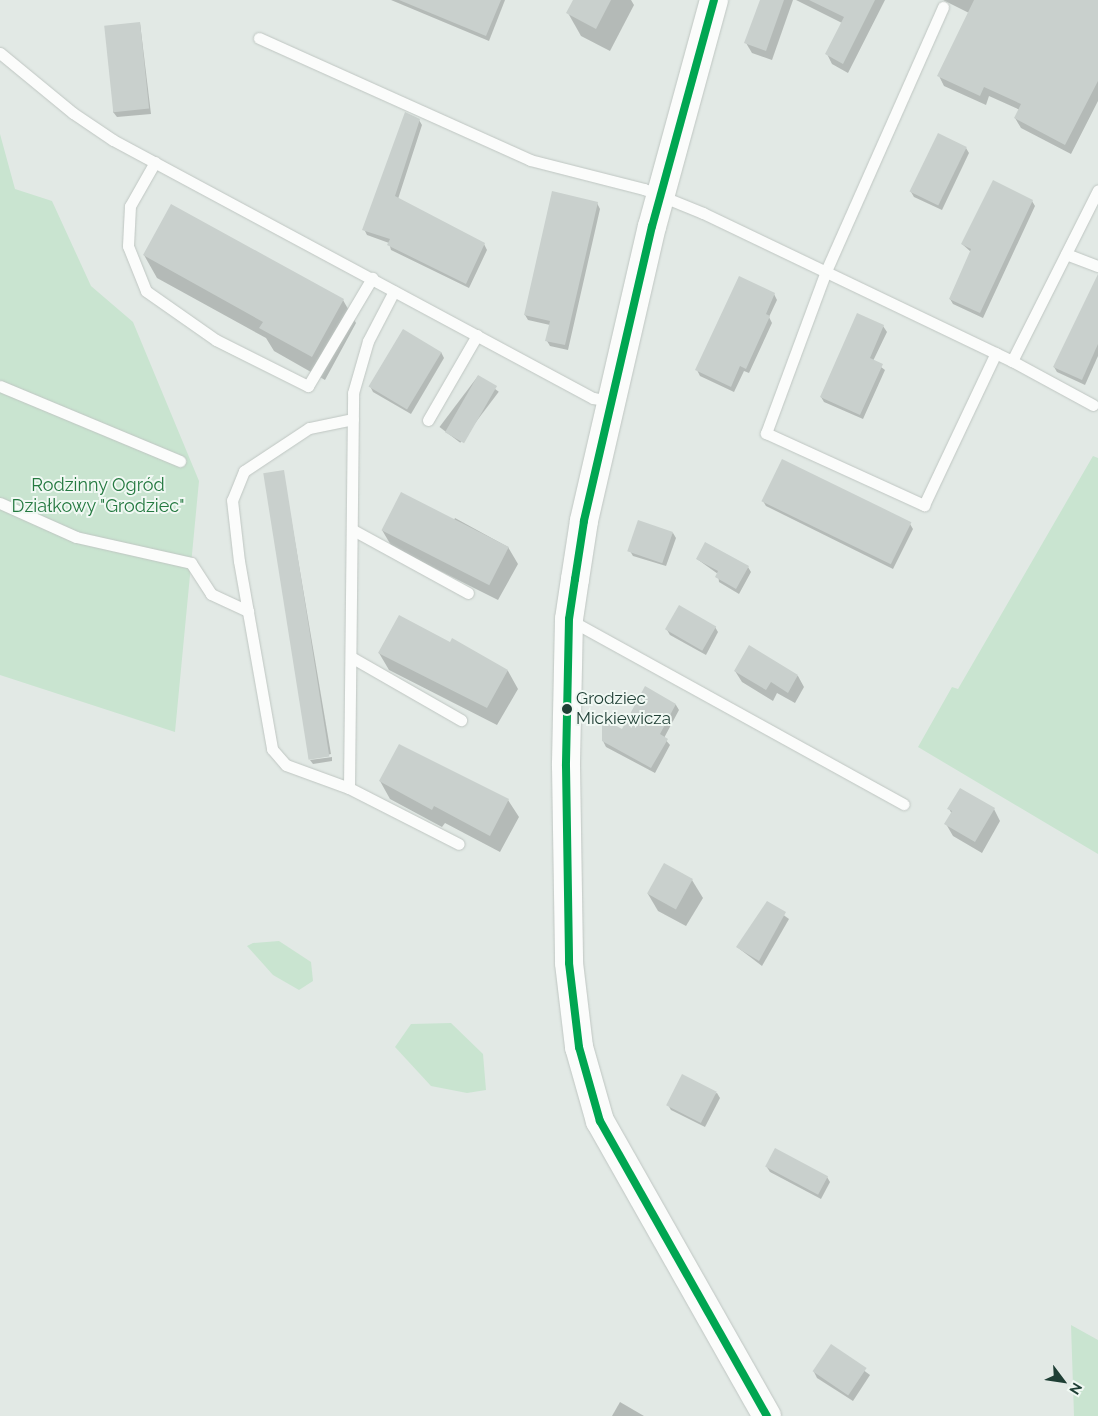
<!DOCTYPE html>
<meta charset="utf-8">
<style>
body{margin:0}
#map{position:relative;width:1098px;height:1416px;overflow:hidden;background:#e2e9e5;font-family:Raleway,sans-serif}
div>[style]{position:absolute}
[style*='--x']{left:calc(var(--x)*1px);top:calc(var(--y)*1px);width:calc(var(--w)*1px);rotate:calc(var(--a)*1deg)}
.green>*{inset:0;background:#c9e4d0}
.shadow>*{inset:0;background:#0003;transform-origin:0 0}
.building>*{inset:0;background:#c9d0cd;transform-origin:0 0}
.roads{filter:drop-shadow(0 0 1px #bfc6c2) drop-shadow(0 0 1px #bfc6c2)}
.lane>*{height:11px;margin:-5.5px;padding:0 5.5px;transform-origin:5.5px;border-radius:5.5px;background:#fbfcfb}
.secondary>*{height:28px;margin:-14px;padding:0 14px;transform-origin:14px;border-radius:14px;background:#fbfcfb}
.bus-1>*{height:8px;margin:-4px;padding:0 4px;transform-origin:4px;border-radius:4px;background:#00a651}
.dots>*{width:14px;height:14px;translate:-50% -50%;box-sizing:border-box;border:2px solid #f0f8f3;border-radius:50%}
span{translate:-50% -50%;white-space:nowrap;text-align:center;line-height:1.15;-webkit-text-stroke:4px #f0f8f3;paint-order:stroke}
.bus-label{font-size:17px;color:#1e3e34}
.left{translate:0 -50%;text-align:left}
.park-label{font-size:18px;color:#247940}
.north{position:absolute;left:1038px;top:1356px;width:50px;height:50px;-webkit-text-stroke:4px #f0f8f3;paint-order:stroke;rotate:121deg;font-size:14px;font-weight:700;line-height:20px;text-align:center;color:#1e3e34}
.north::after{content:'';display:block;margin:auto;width:18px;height:22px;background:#1e3e34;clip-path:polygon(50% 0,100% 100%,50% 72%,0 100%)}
</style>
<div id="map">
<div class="green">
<i style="clip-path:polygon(0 134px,15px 189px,52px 201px,91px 286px,133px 322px,199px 481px,175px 732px,0 675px)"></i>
<i style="clip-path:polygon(1093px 456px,1098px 458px,1098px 854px,918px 747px,952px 687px,958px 689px)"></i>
<i style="clip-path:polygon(279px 941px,311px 962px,313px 981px,299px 990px,273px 975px,247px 946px,253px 943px)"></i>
<i style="clip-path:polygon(451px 1023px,483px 1054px,486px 1090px,467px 1093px,431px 1086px,395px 1047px,411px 1024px)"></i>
<i style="clip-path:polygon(1071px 1325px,1098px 1340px,1098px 1416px,1074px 1416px)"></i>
</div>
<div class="shadow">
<i style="clip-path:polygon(391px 0,505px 0,489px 41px)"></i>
<i style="clip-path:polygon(575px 0,631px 0,634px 5px,610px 51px,581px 36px,568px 13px)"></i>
<i style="clip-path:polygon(761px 0,793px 0,772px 60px,752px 53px,746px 43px)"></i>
<i style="clip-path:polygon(796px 0,885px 0,848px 73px,832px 64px,827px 54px,842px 23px)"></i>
<i style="clip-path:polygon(943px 0,1098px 0,1098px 101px,1071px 154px,1021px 128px,1015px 118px,1020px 110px,989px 96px,986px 105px,944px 86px,939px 76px,969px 13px)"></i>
<i style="clip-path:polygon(140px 23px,151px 114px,117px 117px,113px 112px)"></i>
<i style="clip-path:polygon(419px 120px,422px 125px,398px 199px,484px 244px,487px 250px,469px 288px,391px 250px,389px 243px,367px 235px,364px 229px)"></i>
<i style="clip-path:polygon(966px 148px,969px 153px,942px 210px,914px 197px,911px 192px)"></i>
<i style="clip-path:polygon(1032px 201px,1035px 206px,983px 318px,953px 304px,950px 299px,971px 252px,962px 244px)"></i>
<i style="clip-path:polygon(597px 203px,600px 209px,568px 350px,550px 346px,547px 341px,550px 325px,528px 320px,525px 315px)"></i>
<i style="clip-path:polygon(144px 255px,343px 300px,356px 323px,325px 380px,274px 351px,266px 338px,157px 278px)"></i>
<i style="clip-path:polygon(774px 294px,777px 300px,769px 317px,772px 323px,749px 373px,744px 371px,734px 392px,700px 376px,697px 370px)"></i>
<i style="clip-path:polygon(1098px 298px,1098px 356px,1085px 385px,1057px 372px,1054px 367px)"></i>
<i style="clip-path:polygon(883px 326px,887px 332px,873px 361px,885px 370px,863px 419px,824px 402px,821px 397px)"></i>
<i style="clip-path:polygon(441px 352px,444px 358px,411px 414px,373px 392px,370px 386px)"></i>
<i style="left:478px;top:376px;width:26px;height:64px;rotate:37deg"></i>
<i style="clip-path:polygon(283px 471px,331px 754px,310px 759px,309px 759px)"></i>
<i style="clip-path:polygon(763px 501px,910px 524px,913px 529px,893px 569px,766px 506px)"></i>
<i style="clip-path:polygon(455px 518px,508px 547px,518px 564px,498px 600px,392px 547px,382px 530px,453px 522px)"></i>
<i style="clip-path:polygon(673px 533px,676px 538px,666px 566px,633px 556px,630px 551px)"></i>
<i style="clip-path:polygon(697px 559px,748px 567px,751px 572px,739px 594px,719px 582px,718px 574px)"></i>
<i style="clip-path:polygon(715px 627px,718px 632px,706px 655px,670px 635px,667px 630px)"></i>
<i style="clip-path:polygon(453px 640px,508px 671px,518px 689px,497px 725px,389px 670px,379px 653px,450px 644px)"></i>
<i style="clip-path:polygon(735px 671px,798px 676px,804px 687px,795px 703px,777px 693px,773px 701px,742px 682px)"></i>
<i style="clip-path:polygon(645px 688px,676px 705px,679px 710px,664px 738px,670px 745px,655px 773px,606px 747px,603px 741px,622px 731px)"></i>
<i style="clip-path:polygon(332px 757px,332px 761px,313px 764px,310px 760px)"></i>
<i style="clip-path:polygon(380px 781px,508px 800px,519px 817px,500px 852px,445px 823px,442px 827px,390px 799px)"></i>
<i style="clip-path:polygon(949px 809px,994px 809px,1000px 821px,982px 853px,953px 836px,946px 824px,952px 814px)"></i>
<i style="clip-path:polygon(665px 865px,692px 880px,703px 898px,686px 926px,658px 911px,648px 894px)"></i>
<i style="clip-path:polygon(767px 903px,789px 919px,762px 966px,737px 947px)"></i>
<i style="clip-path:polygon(717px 1093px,720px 1098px,705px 1127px,671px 1110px,668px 1105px)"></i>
<i style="clip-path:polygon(766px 1166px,827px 1177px,830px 1182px,821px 1199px,770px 1172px)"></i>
<i style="clip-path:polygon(831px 1346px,870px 1375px,853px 1401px,817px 1378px,814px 1372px)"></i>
<i style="clip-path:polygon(620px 1402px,644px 1416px,612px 1416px)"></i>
</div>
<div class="building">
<i style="clip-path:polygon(399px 0,501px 0,486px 36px)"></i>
<i style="clip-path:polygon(573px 0,611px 0,596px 29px,566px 13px)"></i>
<i style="clip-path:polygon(760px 0,784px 0,766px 51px,744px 43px)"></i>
<i style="clip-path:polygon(809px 0,875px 0,843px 64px,825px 54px,844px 17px)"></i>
<i style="clip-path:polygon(974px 0,1098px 0,1098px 81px,1065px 145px,1014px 118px,1021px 104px,984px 87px,980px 96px,937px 76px)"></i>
<i style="left:140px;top:22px;width:87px;height:36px;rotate:84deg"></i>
<i style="clip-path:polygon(405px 112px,420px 119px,395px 196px,485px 243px,466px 284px,387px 245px,390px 239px,362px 230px)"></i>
<i style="left:938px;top:133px;width:32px;height:65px;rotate:26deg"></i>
<i style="clip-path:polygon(993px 180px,1033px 200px,980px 313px,949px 299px,971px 249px,961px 244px)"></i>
<i style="clip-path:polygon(552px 191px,598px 202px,565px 345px,545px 341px,550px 321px,524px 315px)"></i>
<i style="clip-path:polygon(171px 204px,344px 299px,312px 357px,259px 328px,263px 322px,143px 255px)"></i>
<i style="clip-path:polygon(1098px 274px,1098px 344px,1082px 380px,1053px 367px)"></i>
<i style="clip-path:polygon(739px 276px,775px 293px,766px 314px,770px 316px,746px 369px,740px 366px,731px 387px,695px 370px)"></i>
<i style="clip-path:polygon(857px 313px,884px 325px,870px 358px,883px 364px,860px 415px,820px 397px)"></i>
<i style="left:403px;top:329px;width:45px;height:67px;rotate:31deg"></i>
<i style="left:478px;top:375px;width:22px;height:66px;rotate:30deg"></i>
<i style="left:782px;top:459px;width:144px;height:47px;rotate:26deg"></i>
<i style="left:284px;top:470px;width:290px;height:21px;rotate:81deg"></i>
<i style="left:401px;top:492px;width:121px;height:43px;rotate:27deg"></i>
<i style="left:638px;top:520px;width:37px;height:33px;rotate:19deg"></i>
<i style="clip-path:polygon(705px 542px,749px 566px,736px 589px,715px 577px,718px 571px,696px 559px)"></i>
<i style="left:679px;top:605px;width:43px;height:28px;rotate:30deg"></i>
<i style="clip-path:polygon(399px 615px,450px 642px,452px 638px,508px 670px,487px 708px,378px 653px)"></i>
<i style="clip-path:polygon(749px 645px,798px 675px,788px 693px,771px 682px,766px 690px,734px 671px)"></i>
<i style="clip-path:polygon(645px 686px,676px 704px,660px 734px,668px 739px,651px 768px,602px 741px,602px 718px,622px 729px)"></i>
<i style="clip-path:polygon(399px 744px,509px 799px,490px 836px,434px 806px,432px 810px,379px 781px)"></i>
<i style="clip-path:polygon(960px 788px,995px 808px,975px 842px,944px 824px,952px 811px,947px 809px)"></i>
<i style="left:664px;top:863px;width:33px;height:35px;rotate:29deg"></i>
<i style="clip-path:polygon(767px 901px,786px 912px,759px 961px,736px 947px)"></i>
<i style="left:682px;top:1074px;width:39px;height:35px;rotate:27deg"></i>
<i style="left:775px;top:1148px;width:60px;height:21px;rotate:28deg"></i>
<i style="left:831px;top:1344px;width:43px;height:33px;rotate:34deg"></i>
</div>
<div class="roads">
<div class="lane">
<i style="--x:943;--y:7;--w:289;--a:113.9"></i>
<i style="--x:826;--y:271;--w:173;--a:110.3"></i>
<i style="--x:766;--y:433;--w:174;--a:24.5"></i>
<i style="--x:924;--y:505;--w:168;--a:-64.7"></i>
<i style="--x:259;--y:38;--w:297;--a:24.2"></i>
<i style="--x:530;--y:160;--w:118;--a:14.3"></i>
<i style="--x:644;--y:189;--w:64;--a:22.1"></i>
<i style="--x:703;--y:213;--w:343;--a:25.6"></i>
<i style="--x:1012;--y:361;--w:92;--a:28.5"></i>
<i style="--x:0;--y:53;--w:94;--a:39.4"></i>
<i style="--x:73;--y:113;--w:48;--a:34"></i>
<i style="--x:113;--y:140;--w:545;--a:28.26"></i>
<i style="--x:593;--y:398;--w:17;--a:10"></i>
<i style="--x:155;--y:162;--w:51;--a:119.6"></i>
<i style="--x:130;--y:206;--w:40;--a:92.9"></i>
<i style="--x:128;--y:246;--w:48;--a:68.2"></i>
<i style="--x:146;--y:291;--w:85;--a:35"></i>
<i style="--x:216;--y:340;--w:103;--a:26.6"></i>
<i style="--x:308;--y:386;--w:126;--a:-59.3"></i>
<i style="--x:1066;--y:254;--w:34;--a:21"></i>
<i style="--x:1012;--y:361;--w:191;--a:-63.3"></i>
<i style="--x:0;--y:386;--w:195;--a:22.6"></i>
<i style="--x:353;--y:419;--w:45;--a:168.4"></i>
<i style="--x:309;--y:428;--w:78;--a:146.5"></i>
<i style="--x:244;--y:471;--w:31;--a:112"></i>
<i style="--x:232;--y:500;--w:61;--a:83.5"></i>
<i style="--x:239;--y:561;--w:191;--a:80"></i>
<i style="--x:272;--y:749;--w:21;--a:49"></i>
<i style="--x:286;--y:765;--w:67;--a:20.1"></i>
<i style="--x:349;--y:788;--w:123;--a:27"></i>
<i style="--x:428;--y:420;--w:98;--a:-60"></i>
<i style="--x:0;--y:503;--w:83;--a:24.1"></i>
<i style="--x:76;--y:537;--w:118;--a:12.7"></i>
<i style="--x:191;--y:563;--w:37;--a:57"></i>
<i style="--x:211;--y:594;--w:41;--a:24.7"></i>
<i style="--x:353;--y:530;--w:131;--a:28.7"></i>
<i style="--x:570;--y:620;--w:381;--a:28.9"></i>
<i style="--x:351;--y:657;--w:127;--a:29.8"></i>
<i style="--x:349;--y:788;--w:395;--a:-89.4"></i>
<i style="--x:353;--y:393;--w:54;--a:-73.9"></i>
<i style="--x:368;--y:341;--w:56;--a:-62.5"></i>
</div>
<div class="secondary">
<i style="--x:714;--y:0;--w:234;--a:105.3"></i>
<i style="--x:652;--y:226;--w:303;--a:103"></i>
<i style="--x:584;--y:521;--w:59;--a:98.8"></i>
<i style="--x:575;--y:579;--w:40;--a:98.5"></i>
<i style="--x:569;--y:619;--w:147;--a:91.2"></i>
<i style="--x:566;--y:766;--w:197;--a:89.1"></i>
<i style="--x:569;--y:963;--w:85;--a:83.2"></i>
<i style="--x:579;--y:1047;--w:77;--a:74.2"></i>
<i style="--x:600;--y:1121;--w:339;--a:60.5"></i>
</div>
</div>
<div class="bus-1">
<i style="--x:714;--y:0;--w:234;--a:105.3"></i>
<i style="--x:652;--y:226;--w:303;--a:103"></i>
<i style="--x:584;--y:521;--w:59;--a:98.8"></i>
<i style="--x:575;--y:579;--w:40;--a:98.5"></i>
<i style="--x:569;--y:619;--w:147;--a:91.2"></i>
<i style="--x:566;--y:766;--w:197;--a:89.1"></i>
<i style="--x:569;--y:963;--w:85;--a:83.2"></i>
<i style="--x:579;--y:1047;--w:77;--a:74.2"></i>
<i style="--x:600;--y:1121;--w:339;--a:60.5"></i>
</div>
<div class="dots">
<i style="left:567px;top:709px;background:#1e3e34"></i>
</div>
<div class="bus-label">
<span class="left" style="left:576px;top:709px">Grodziec<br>Mickiewicza</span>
</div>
<div class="park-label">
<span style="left:98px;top:496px">Rodzinny Ogród<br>Działkowy "Grodziec"</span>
</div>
<div class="north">N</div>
</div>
